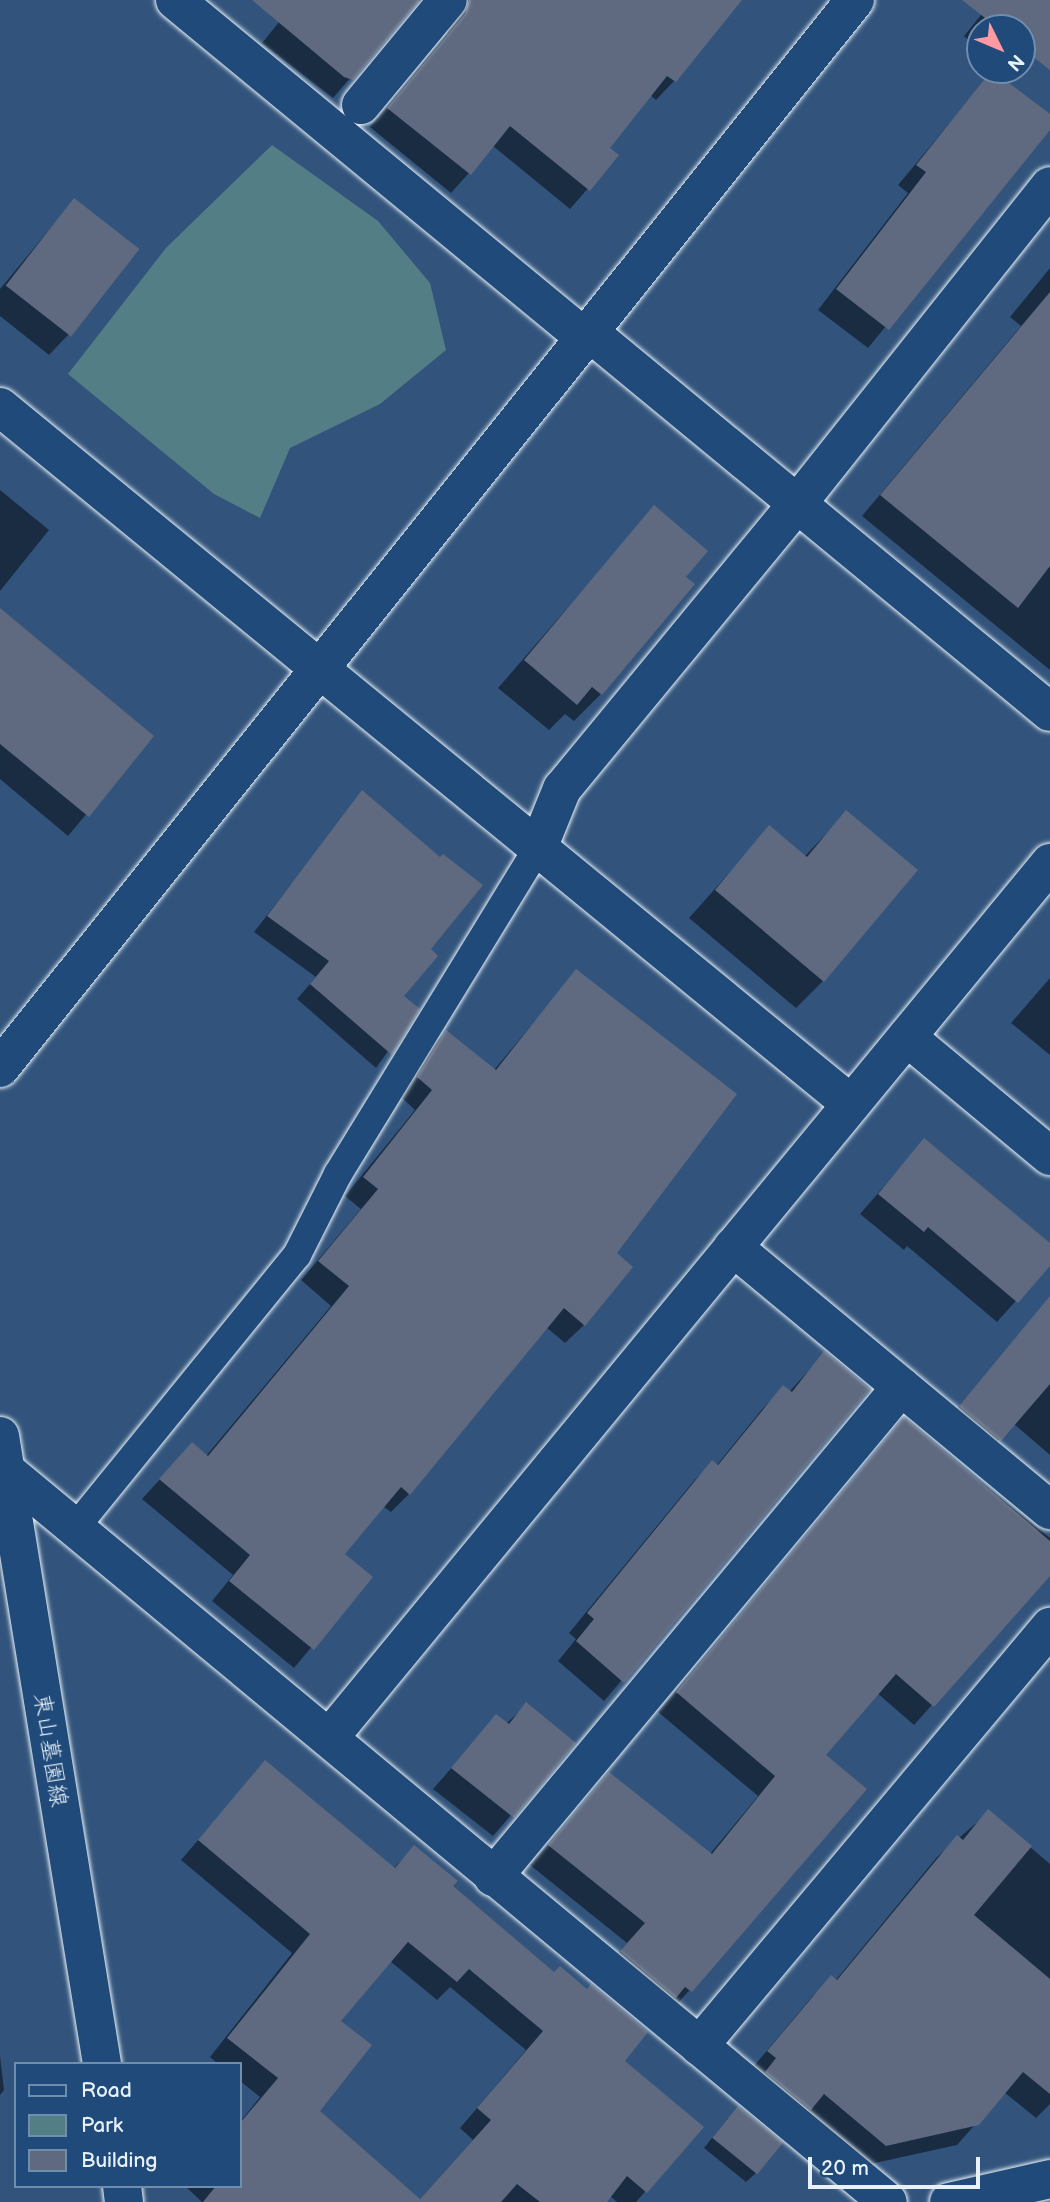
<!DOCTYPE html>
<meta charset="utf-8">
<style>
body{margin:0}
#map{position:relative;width:1050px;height:2202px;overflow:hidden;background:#32547c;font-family:"Balsamiq Sans","Klee One",sans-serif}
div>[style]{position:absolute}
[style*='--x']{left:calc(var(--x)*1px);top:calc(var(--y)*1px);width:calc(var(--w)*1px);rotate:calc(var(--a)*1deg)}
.green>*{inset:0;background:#537e86}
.shadow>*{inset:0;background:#0007}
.building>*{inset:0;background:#5f6a80;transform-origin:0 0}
.roads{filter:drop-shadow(0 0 2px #e8f1f8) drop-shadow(0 0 2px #e8f1f8)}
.service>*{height:28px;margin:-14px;padding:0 14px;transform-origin:14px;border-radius:14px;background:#1f4a7a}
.minor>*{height:38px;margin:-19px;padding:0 19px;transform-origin:19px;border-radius:19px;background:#1f4a7a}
.tertiary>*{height:38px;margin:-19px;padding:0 19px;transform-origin:19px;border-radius:19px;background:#1f4a7a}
span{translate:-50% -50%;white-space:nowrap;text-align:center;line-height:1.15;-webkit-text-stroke:5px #1f4a7a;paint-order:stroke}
.street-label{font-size:23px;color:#e8f1f8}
.legend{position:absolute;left:14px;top:2062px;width:228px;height:126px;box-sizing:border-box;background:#1f4a7a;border:2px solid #6f8dac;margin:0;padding:9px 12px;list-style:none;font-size:21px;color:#e8f1f8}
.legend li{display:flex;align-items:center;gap:14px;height:35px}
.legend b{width:35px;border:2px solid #6f8dac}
.north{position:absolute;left:966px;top:14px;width:70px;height:70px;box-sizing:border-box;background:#1f4a7a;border:2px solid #6f8dac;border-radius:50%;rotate:133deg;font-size:19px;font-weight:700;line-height:28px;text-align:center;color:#e8f1f8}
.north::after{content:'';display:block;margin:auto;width:24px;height:32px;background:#ff9aa2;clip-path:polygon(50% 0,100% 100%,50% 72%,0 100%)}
.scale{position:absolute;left:808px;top:2157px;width:172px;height:32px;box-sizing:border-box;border:4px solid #e8f1f8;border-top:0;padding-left:9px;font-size:21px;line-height:24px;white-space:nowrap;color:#e8f1f8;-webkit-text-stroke:5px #1f4a7a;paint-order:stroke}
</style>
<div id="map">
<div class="green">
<i style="clip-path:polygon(272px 145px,378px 221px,430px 283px,446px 350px,380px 404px,290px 448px,260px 518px,214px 494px,68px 374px,166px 248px)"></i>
</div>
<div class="shadow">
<i style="clip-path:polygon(297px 0,423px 0,415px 3px,333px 98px,262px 43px)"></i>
<i style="clip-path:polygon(437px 0,739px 0,674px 81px,656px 100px,650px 95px,608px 148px,617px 155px,570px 209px,493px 146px,451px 193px,370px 127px,447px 34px,451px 12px)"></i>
<i style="clip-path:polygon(993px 0,1050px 0,1050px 33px,1022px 65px,1022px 28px,980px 28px,980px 49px,964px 36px)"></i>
<i style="clip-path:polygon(993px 71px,1050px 117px,1050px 127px,868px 348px,818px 310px,908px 193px,898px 185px)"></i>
<i style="clip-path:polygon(74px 200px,68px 335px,49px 355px,0 316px,0 289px)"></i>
<i style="clip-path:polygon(1050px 268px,1050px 670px,862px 516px,1021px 326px,1010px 317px)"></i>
<i style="clip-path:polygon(0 490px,49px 530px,0 591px)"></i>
<i style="clip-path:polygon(654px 508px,684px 577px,693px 585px,601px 694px,574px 721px,565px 714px,549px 730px,498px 688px)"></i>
<i style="clip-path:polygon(0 682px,152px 736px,68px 836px,0 779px)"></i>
<i style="clip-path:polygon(362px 793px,440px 859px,429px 950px,401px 996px,418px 1009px,376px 1068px,297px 999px,316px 977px,254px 932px)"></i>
<i style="clip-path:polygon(847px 812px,823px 981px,796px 1008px,689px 918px,770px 827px,804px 857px)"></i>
<i style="clip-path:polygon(576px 972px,614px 1253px,584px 1325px,565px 1343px,546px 1327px,409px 1494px,391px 1512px,383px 1506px,342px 1555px,370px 1577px,294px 1668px,212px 1601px,233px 1575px,142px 1499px,192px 1444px,206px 1456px,331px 1306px,301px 1280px,361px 1209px,345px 1196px,415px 1110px,400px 1096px,428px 1050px,446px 1032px,494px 1070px)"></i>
<i style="clip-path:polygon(1050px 978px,1050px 1055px,1011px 1023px)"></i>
<i style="clip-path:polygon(924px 1140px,1050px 1246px,1050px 1263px,997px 1322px,907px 1246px,904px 1250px,860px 1214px)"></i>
<i style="clip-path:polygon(1026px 1328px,1050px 1348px,1050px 1455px,1014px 1424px,981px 1459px,941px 1427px)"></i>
<i style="clip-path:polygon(824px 1354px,868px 1390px,604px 1701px,558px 1661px,576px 1639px,569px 1633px,693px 1482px,712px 1462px,716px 1466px,764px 1407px,784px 1388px,789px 1392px)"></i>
<i style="clip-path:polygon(904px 1420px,1050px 1538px,1050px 1572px,914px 1725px,877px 1693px,824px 1755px,865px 1790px,672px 2010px,602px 1971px,627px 1943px,530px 1865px,609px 1774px,710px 1854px,758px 1796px,658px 1712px)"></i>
<i style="clip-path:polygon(526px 1705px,572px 1744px,493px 1836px,433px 1789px,497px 1716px,506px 1724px)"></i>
<i style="clip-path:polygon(evenodd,265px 1762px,393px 1869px,414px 1847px,622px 2061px,701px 2128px,636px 2202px,617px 2202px,610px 2196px,605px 2202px,202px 2202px,186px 2187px,240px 2186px,240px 2122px,260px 2097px,240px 2081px,240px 2064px,218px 2064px,210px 2057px,292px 1953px,181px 1860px,265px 1762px,390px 1961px,437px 2000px,450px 1987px,526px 2050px,460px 2128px,473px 2140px,419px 2200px,317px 2112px,338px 2021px,390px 1961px)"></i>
<i style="clip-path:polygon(989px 1812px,1050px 1864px,1050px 2104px,1036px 2118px,1004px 2092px,957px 2145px,866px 2165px,749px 2072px,811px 1998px,831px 1978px,835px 1981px,937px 1857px)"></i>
<i style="clip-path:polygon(0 2056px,4px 2090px,0 2095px)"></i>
<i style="clip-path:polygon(728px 2118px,756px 2173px,746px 2182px,704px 2148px)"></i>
</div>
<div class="building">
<i style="clip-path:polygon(252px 0,420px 0,353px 80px,344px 77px)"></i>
<i style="clip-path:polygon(469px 0,742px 0,676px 82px,667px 76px,610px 148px,619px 155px,590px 191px,510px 126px,471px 175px,387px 108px,465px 14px)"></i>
<i style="clip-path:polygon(962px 0,1050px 0,1050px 70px,1022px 48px,1022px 28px,998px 28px)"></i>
<i style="clip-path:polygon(992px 70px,1050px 114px,1050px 130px,889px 330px,836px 289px,926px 172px,916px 165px)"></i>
<i style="left:74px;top:198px;width:83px;height:111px;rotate:38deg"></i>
<i style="clip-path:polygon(1050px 292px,1050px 566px,1018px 608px,880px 495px)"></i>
<i style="clip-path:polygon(654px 505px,708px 551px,686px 577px,695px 584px,602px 695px,592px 687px,577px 705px,524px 660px)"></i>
<i style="clip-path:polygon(0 608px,154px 736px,89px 817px,0 744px)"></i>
<i style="clip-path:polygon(362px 790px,440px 857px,443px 854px,483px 885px,431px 949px,438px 956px,404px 996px,420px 1009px,392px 1055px,310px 984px,329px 961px,267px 916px)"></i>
<i style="clip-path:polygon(846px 810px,918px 870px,824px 982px,715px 890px,769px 825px,807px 857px)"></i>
<i style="clip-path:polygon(576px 969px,737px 1094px,617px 1253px,633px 1267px,585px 1326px,564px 1308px,410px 1495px,401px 1487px,345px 1554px,373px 1577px,314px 1650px,229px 1581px,250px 1555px,159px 1479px,192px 1442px,208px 1456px,349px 1286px,318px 1261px,378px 1189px,363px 1177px,432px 1090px,417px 1077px,446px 1030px,496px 1070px)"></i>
<i style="clip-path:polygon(924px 1138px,1050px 1243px,1050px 1266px,1018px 1303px,928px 1227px,924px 1232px,878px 1194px)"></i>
<i style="clip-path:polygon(1050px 1296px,1050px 1384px,1001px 1441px,959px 1406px)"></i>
<i style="clip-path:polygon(824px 1351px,870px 1389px,624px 1683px,576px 1641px,594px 1619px,587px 1613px,712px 1460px,718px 1465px,783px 1385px,792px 1392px)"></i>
<i style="clip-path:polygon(904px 1417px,1050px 1541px,1050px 1576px,934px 1707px,896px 1674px,826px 1755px,867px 1789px,692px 1992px,685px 1987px,676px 1998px,620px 1951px,645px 1923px,548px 1845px,609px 1772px,712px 1854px,775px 1776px,676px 1692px)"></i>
<i style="clip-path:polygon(526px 1702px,576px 1743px,514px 1818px,451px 1768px,496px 1714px,509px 1724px)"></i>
<i style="clip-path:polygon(evenodd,265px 1760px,395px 1868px,414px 1845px,458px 1881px,453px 1886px,554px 1972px,560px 1966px,587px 1989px,591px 1984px,648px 2032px,625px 2061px,704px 2127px,647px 2193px,627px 2176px,607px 2202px,540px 2202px,517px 2184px,501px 2202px,203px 2202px,216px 2186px,240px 2186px,240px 2123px,278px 2078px,227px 2038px,310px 1934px,198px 1840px,265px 1760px,408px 1942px,457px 1982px,469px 1969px,543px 2031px,477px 2108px,491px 2120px,420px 2199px,320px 2111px,372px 2045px,341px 2021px,408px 1942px)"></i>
<i style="clip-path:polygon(988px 1809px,1032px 1846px,974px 1915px,1050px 1979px,1050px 2094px,1023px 2072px,979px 2125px,886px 2146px,824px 2094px,811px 2110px,765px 2072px,776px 2058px,767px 2051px,831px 1975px,837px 1980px,957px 1835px,963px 1840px)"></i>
<i style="left:738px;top:2106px;width:58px;height:41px;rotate:39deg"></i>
</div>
<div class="roads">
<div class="service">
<i style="--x:75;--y:1528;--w:352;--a:-50.9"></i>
<i style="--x:297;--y:1255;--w:91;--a:-63.2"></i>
<i style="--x:338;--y:1174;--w:382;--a:-58.5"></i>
</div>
<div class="minor">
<i style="--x:175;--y:0;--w:530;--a:39.49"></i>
<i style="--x:361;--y:105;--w:136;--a:-50.4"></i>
<i style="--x:589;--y:332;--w:597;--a:39.5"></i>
<i style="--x:0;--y:407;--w:1100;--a:39.32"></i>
<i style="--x:538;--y:848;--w:64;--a:-67.9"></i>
<i style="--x:562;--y:789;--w:369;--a:-50.5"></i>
<i style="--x:797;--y:504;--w:406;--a:-51.5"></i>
<i style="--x:907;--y:1037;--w:186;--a:39.8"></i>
<i style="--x:733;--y:1247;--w:412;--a:39.7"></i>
<i style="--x:4;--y:1469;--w:1148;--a:39.67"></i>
<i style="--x:329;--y:1738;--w:1134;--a:-50.51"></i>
<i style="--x:493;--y:1877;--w:638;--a:-50.22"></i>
<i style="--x:699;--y:2046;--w:547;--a:-50.05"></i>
</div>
<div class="tertiary">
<i style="--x:0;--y:1068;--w:1368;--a:-51.32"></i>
<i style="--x:0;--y:1436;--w:636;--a:80.77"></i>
<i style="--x:122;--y:2186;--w:16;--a:83"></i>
<i style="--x:949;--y:2202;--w:104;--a:-12.8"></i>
</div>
</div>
<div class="street-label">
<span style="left:50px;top:1750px;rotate:81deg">東山墓園線</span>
</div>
<ul class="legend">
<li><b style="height:9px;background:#1f4a7a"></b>Road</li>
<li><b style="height:19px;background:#537e86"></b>Park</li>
<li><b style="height:19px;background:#5f6a80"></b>Building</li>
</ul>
<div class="north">N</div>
<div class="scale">20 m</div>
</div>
